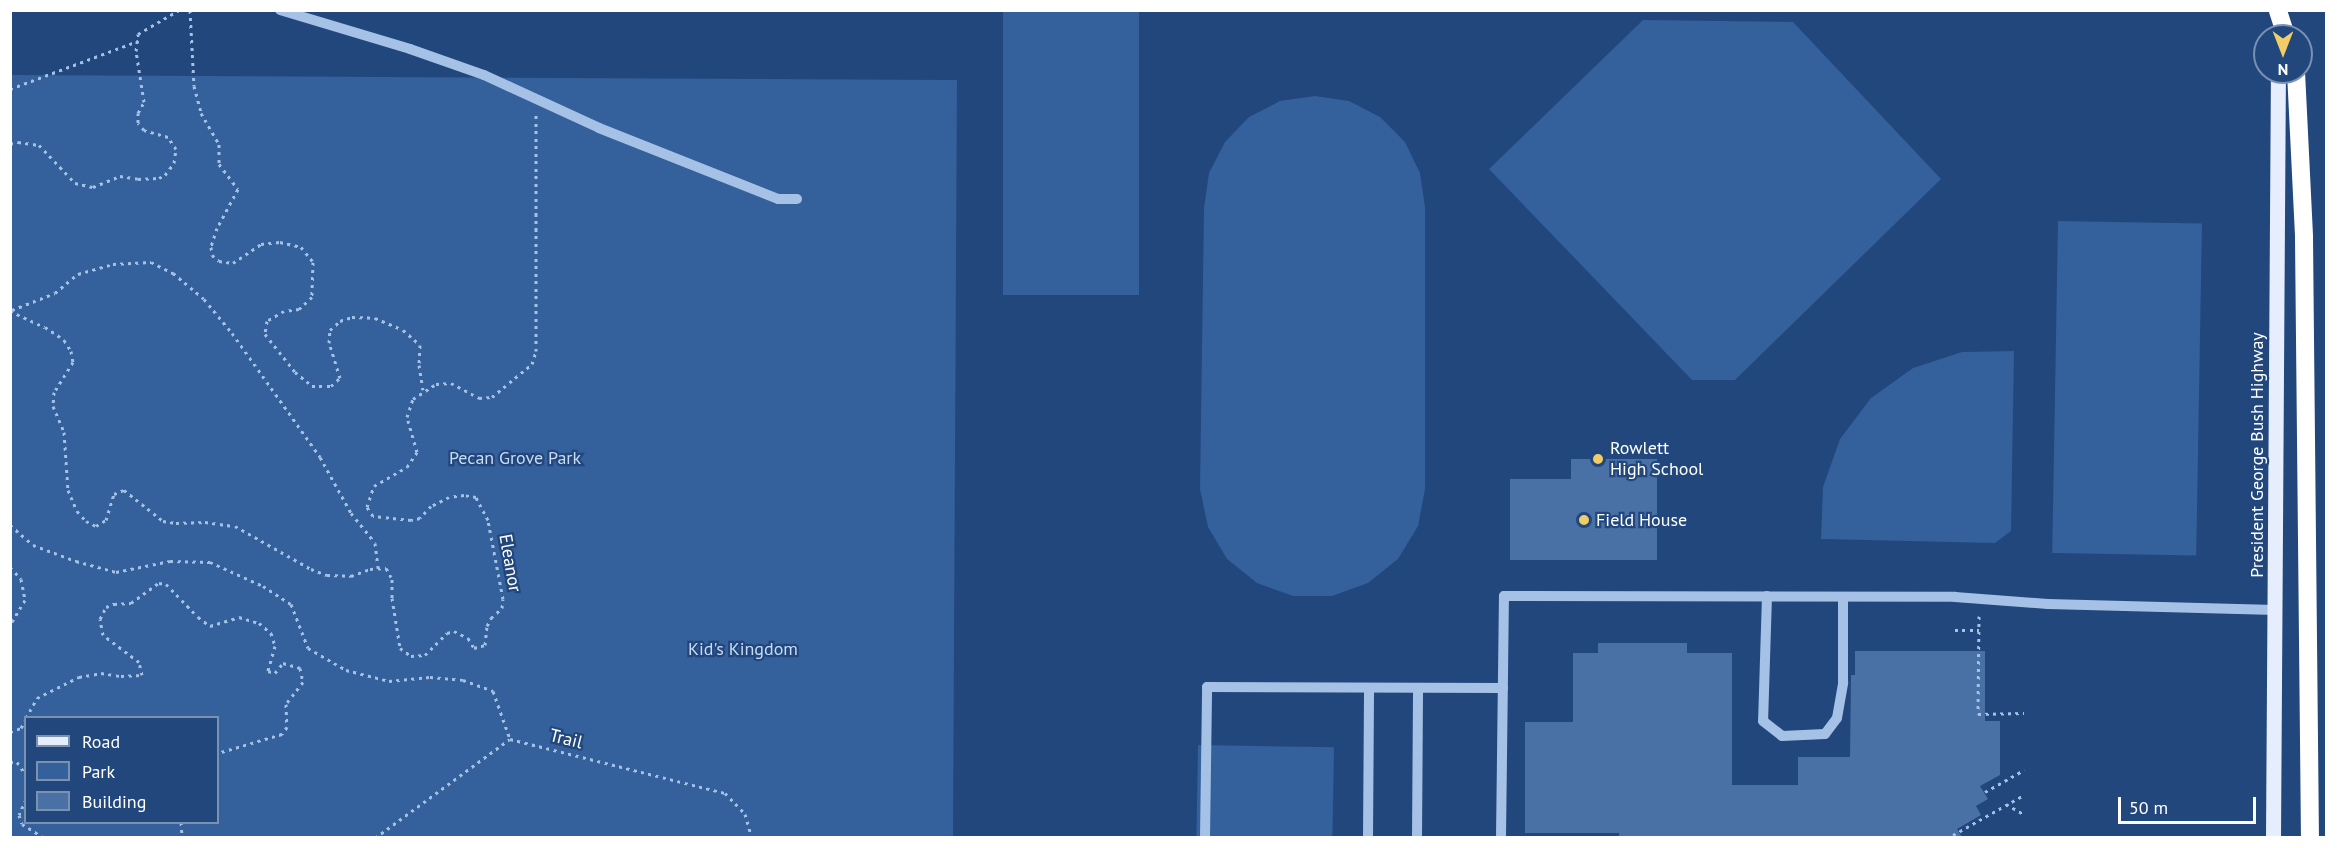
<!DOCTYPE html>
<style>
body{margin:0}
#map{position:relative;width:2337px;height:848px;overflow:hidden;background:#21477d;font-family:"PT Sans",sans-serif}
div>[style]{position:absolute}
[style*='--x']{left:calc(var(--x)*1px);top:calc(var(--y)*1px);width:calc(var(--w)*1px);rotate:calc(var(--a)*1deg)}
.green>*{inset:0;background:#34609b;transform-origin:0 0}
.building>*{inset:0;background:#4a71a6}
.path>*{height:3px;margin-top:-1.5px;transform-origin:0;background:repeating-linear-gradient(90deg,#a5c1e6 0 3px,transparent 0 7.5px)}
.minor>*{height:10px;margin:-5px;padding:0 5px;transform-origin:5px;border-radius:5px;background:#a5c1e6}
.major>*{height:15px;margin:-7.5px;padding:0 7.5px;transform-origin:7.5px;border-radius:7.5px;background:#e6eefd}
.highway>*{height:18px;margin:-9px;padding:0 9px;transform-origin:9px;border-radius:9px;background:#fff}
.dots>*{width:16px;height:16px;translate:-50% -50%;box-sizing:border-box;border:3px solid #21477d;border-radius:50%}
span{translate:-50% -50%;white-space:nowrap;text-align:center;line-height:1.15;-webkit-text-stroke:4.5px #21477d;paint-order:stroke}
.poi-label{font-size:18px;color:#fff}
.left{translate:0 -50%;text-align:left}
.street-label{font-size:18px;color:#fff}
.park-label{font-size:18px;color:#c8dbf5}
.frame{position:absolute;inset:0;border:12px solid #fff;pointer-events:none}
.legend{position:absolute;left:24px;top:716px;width:195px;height:108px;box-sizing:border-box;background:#21477d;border:2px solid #7a91b1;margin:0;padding:8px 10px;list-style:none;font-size:18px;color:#fff}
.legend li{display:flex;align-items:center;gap:12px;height:30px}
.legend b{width:30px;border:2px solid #7a91b1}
.north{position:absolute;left:2253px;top:24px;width:60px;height:60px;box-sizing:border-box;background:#21477d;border:2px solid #7a91b1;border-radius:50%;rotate:180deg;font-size:16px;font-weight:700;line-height:24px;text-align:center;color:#fff}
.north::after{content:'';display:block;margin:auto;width:21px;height:27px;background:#f2cd67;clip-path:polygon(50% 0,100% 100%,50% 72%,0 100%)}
.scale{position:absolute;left:2118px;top:797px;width:138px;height:27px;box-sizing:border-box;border:3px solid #fff;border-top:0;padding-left:8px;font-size:18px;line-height:21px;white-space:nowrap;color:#fff;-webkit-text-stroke:4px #21477d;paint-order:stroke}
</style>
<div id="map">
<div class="green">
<i style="left:1003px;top:11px;width:136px;height:284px"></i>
<i style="clip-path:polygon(1643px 20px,1793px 22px,1941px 179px,1735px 380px,1692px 380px,1489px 169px)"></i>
<i style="clip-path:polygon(evenodd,11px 75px,957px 80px,953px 837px,11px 838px,11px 75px,26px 718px,218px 718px,218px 822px,26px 822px,26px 718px)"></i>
<i style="clip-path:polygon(1315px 96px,1349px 101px,1380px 117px,1405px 142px,1420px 173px,1425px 207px,1425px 489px,1418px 526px,1398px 559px,1368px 583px,1332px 596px,1293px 596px,1257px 583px,1227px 559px,1208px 527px,1200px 489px,1204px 208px,1209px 173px,1225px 142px,1249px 117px,1280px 101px)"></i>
<i style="left:2058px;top:221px;width:144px;height:332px;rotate:1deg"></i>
<i style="clip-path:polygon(2014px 351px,2011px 531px,1995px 543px,1821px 539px,1823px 487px,1840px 439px,1871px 398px,1913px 368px,1962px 352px)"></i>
<i style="left:1198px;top:745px;width:136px;height:93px;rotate:1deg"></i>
</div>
<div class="building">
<i style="clip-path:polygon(1571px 459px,1657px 459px,1657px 560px,1510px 560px,1510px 479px,1571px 479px)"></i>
<i style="clip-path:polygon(1598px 643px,1687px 643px,1687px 653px,1732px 653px,1732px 785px,1798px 785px,1798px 757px,1850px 757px,1851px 675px,1855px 675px,1855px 651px,1985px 651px,1985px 721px,2000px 721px,2000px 775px,1980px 786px,1988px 799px,1976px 806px,1981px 815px,1957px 829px,1962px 837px,1619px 837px,1619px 833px,1525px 833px,1525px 722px,1573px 722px,1573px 653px,1598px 653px)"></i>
</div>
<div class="path">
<i style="--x:190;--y:10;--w:76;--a:87"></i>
<i style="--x:194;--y:86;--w:28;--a:75"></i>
<i style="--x:201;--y:113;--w:36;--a:60"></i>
<i style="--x:219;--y:144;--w:20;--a:90"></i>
<i style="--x:219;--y:164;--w:31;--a:53"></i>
<i style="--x:238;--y:189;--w:44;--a:118.3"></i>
<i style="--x:217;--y:228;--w:20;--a:108"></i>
<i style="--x:211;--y:247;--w:8;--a:83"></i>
<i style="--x:212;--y:255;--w:9;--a:41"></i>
<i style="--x:219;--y:261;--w:14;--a:8"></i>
<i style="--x:233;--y:263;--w:34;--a:-34"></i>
<i style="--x:261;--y:244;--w:19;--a:-6"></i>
<i style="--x:280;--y:242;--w:22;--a:13"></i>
<i style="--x:301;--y:247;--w:19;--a:51"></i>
<i style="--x:313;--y:262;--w:35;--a:92"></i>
<i style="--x:312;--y:297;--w:18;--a:137"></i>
<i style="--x:299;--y:309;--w:15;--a:172"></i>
<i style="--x:284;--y:311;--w:20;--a:150"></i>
<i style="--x:267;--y:321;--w:13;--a:99"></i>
<i style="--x:265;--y:334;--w:48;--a:51.7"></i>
<i style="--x:295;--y:372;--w:22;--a:39"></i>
<i style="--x:312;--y:386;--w:19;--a:0"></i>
<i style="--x:331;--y:386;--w:12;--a:-42"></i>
<i style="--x:340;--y:378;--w:37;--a:-107"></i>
<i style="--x:329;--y:343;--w:13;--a:-86"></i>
<i style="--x:330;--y:330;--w:13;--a:-42"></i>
<i style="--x:340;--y:321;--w:13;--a:-18"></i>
<i style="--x:352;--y:317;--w:23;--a:2"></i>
<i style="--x:375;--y:318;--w:30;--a:23"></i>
<i style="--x:403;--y:330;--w:23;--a:41"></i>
<i style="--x:420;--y:345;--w:20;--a:93"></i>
<i style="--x:419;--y:365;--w:25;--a:81"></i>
<i style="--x:10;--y:89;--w:137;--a:-20.6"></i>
<i style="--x:10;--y:144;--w:8;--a:-14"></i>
<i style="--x:18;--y:142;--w:21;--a:8"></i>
<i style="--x:39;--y:145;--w:52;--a:46.5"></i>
<i style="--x:75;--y:183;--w:18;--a:13"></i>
<i style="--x:93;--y:187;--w:29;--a:-22"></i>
<i style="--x:120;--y:176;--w:18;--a:9"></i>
<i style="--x:138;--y:179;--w:21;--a:-3"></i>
<i style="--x:159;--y:178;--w:7;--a:-27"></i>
<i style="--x:165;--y:175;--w:15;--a:-53"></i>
<i style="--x:174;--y:163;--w:14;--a:-82"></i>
<i style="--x:176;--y:149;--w:14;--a:-124"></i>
<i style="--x:168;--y:137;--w:25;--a:-164"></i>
<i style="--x:144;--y:130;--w:9;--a:-131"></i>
<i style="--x:138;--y:123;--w:10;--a:-90"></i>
<i style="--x:138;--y:113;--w:13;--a:-61"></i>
<i style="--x:144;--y:102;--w:52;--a:-98.9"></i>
<i style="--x:136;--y:51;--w:17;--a:-83"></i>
<i style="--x:138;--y:34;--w:48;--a:-30.3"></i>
<i style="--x:12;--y:310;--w:46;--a:-21.6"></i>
<i style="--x:55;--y:293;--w:30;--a:-40"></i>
<i style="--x:78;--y:274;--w:36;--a:-16"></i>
<i style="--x:113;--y:264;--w:38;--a:-3"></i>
<i style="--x:151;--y:262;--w:25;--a:27"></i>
<i style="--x:173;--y:273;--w:40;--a:40"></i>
<i style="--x:204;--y:299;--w:44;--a:50.5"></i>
<i style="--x:232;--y:333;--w:152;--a:54.6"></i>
<i style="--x:320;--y:457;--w:64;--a:61"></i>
<i style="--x:351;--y:513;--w:38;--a:51"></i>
<i style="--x:375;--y:543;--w:26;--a:83"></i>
<i style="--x:10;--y:311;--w:38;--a:25"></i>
<i style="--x:45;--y:327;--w:23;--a:34"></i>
<i style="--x:64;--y:340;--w:13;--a:58"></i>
<i style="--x:71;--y:351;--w:11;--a:80"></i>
<i style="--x:73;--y:362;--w:36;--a:122"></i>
<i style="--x:54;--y:392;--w:14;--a:94"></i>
<i style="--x:53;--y:406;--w:28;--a:67"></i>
<i style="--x:64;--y:432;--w:58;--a:86.1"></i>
<i style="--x:68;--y:490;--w:23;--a:67"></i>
<i style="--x:77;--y:511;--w:13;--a:48"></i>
<i style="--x:86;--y:521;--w:11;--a:27"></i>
<i style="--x:96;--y:526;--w:12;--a:-31"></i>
<i style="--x:106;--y:520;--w:27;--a:-73"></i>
<i style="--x:114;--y:494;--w:11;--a:-22"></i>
<i style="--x:124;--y:490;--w:50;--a:38.5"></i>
<i style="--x:163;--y:521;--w:13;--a:9"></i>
<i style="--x:176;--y:523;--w:29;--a:-2"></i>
<i style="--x:205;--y:522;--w:30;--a:8"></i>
<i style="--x:235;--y:526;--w:87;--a:29.5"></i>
<i style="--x:311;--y:569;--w:17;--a:21"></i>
<i style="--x:327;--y:575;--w:24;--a:2"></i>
<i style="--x:351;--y:576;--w:20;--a:-20"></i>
<i style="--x:370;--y:569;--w:16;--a:-4"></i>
<i style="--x:386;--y:568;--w:13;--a:61"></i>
<i style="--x:392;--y:579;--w:19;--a:90"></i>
<i style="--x:392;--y:598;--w:51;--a:80.9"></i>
<i style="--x:400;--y:648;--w:14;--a:36"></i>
<i style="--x:411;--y:656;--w:14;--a:-4"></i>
<i style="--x:425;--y:655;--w:31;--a:-45"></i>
<i style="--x:447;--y:633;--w:7;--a:-16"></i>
<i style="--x:454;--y:631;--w:16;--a:27"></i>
<i style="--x:468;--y:638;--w:12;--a:59"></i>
<i style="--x:474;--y:648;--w:11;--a:-15"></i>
<i style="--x:485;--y:645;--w:19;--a:-84"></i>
<i style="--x:487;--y:626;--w:9;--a:-63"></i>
<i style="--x:491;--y:618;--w:15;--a:-42"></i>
<i style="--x:502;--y:608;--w:9;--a:-84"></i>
<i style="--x:503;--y:599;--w:80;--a:-100.8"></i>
<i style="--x:488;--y:520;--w:26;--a:-118"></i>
<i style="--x:476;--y:497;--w:12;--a:-171"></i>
<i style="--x:464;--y:495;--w:15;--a:172"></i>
<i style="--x:449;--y:497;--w:20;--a:153"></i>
<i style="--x:431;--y:506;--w:16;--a:133"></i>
<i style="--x:420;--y:518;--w:9;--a:167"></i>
<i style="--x:411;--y:520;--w:38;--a:-174"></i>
<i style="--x:373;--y:516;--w:11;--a:-124"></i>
<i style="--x:367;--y:507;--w:22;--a:-72"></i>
<i style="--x:374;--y:486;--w:38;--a:-30"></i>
<i style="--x:407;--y:467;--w:18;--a:-56"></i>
<i style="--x:417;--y:452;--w:36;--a:-106"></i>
<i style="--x:407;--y:417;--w:19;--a:-72"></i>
<i style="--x:413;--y:399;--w:27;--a:-33"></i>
<i style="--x:436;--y:384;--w:15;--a:-4"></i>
<i style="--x:451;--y:383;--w:32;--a:28"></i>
<i style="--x:479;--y:398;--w:13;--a:-4"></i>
<i style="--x:492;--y:397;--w:52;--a:-39.5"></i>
<i style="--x:532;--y:364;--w:14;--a:-73"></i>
<i style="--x:536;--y:351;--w:237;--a:-90"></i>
<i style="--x:10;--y:525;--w:30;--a:41"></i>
<i style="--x:33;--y:545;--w:46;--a:20.4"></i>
<i style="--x:76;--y:561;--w:41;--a:15.4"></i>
<i style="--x:116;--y:572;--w:55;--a:-11.5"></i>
<i style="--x:170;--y:561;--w:40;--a:1.4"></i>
<i style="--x:210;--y:562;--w:58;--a:24.4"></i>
<i style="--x:263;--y:586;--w:33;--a:33"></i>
<i style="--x:291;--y:604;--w:47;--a:68.9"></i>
<i style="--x:308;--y:648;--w:44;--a:30.1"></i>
<i style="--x:346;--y:670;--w:44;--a:14.3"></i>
<i style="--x:389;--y:681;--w:41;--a:-5.6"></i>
<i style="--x:430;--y:677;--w:33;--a:5"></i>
<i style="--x:463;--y:680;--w:32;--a:20"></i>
<i style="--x:493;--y:691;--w:51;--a:70.5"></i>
<i style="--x:10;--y:567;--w:16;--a:47"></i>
<i style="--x:21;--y:579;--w:21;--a:79"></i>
<i style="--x:25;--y:600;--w:29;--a:121"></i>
<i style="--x:1979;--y:616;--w:98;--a:90.6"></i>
<i style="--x:1978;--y:714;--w:46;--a:-1.2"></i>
<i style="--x:1955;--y:630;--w:24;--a:0"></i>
<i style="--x:26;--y:718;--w:23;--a:-61"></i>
<i style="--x:37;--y:698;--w:47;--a:-26.6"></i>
<i style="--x:79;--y:677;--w:22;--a:-10"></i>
<i style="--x:101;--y:673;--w:20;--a:9"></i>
<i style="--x:121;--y:676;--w:21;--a:-3"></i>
<i style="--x:142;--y:675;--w:13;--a:-103"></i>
<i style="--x:139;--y:662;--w:45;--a:-143.1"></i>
<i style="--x:103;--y:635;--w:16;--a:-101"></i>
<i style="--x:100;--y:619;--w:13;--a:-63"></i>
<i style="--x:106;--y:607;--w:9;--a:-21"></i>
<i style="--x:114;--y:604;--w:17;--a:-3"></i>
<i style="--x:131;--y:603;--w:34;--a:-36"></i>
<i style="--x:159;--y:583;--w:7;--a:8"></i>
<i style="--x:166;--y:584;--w:46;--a:45.9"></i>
<i style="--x:198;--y:617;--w:15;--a:37"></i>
<i style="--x:210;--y:626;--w:30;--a:-17"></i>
<i style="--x:239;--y:617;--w:21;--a:17"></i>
<i style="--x:259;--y:623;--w:16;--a:40"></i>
<i style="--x:271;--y:633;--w:14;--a:73"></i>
<i style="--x:275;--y:646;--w:26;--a:106"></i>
<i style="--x:268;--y:671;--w:7;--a:16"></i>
<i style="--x:275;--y:673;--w:13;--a:-51"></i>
<i style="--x:283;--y:663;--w:18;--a:16"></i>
<i style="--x:300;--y:668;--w:14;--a:78"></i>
<i style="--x:303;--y:682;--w:28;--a:128"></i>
<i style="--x:286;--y:704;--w:23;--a:88"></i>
<i style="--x:287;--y:727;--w:9;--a:126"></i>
<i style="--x:282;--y:734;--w:67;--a:163.5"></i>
<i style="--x:10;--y:732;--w:12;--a:-20"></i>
<i style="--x:21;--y:728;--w:10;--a:-61"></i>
<i style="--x:10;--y:762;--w:7;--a:0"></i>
<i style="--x:17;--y:762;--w:16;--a:55"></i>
<i style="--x:1985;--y:792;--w:45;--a:-29.4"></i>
<i style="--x:26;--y:799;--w:17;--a:114"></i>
<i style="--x:19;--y:815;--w:9;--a:72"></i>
<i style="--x:22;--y:824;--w:26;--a:32"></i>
<i style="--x:2006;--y:804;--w:20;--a:30"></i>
<i style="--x:181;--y:822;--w:16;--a:86"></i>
<i style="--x:375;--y:838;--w:167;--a:-36.3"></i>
<i style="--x:510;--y:739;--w:222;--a:14.1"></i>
<i style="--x:725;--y:793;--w:29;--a:46"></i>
<i style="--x:745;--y:814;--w:25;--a:74"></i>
<i style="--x:1954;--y:838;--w:3;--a:-108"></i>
<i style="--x:1953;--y:835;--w:81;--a:-29.4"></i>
</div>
<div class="minor">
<i style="--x:280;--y:10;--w:136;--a:16.7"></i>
<i style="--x:410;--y:49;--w:78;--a:19.4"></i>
<i style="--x:484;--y:75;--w:127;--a:24.7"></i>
<i style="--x:599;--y:128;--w:193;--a:21.6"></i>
<i style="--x:778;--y:199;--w:19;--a:0"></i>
<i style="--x:1767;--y:596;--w:125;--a:91.8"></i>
<i style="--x:1763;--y:721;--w:24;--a:38"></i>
<i style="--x:1782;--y:736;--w:43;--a:-2.7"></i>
<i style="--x:1825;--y:734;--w:20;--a:-53"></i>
<i style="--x:1837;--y:718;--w:36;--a:-80"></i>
<i style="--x:1843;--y:683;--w:86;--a:-90"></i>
<i style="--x:1205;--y:838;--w:151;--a:-89.2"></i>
<i style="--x:1207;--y:687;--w:296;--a:0.2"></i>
<i style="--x:1368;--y:838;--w:150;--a:-89.6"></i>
<i style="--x:1417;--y:838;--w:150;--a:-89.6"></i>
<i style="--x:1501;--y:838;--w:242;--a:-89.3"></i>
<i style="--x:1504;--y:596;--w:451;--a:0.1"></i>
<i style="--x:1955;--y:597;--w:93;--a:4.3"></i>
<i style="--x:2048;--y:604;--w:228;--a:1.5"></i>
</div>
<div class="major">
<i style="--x:2273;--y:838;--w:766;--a:-89.63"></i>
</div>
<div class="highway">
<i style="--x:2278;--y:11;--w:26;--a:72"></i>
<i style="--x:2296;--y:72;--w:166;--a:87.2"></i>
<i style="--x:2304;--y:238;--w:600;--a:89.43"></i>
</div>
<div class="dots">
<i style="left:1598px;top:459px;background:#f2cd67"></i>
<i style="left:1584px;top:520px;background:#f2cd67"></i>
</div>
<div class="poi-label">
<span class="left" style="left:1610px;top:459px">Rowlett<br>High School</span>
<span class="left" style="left:1596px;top:520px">Field House</span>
</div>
<div class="street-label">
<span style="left:2257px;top:455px;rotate:-90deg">President George Bush Highway</span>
<span style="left:510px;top:563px;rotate:80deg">Eleanor</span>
<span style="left:566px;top:739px;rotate:14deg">Trail</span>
</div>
<div class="park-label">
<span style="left:515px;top:458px">Pecan Grove Park</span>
<span style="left:743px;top:649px">Kid's Kingdom</span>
</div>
<div class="frame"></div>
<ul class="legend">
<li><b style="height:8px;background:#e6eefd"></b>Road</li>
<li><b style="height:16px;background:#34609b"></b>Park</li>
<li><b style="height:16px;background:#4a71a6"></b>Building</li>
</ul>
<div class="north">N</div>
<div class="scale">50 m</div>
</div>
